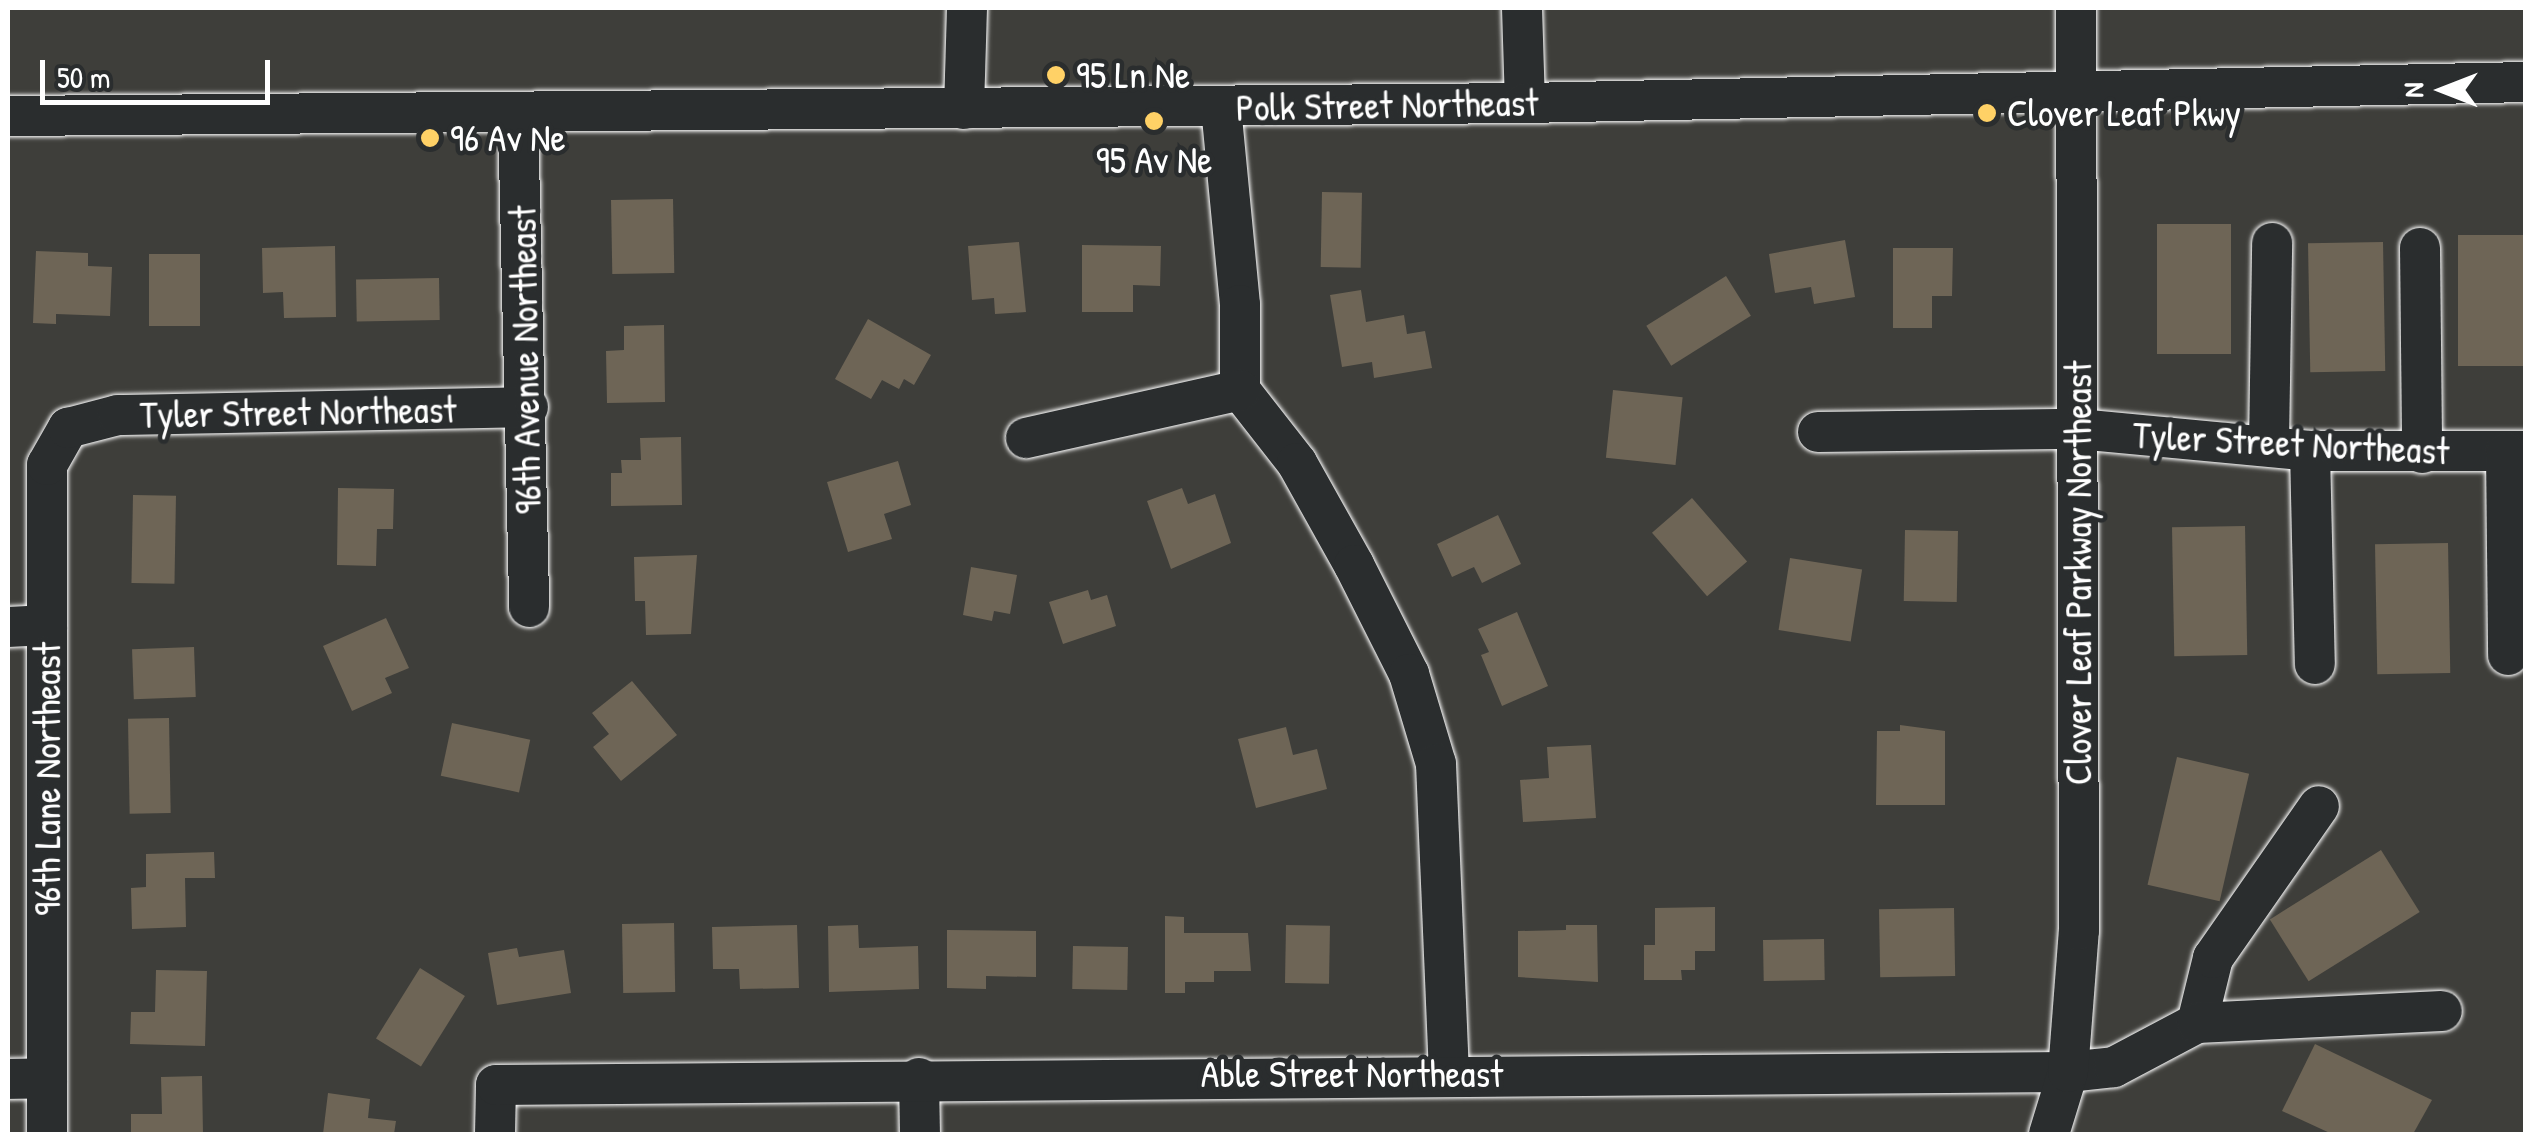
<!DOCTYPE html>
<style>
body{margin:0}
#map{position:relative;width:2533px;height:1142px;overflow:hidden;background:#3e3e3a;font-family:"Patrick Hand",sans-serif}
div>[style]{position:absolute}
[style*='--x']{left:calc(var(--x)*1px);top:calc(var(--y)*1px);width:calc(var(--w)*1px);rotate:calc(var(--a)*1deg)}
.building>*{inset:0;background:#6e6556;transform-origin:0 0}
.roads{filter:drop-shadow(0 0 2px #fff) drop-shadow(0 0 2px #fff)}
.minor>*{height:40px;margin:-20px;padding:0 20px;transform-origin:20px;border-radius:20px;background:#2a2d2e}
.dots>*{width:28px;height:28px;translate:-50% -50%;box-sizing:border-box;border:5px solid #2a2d2e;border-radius:50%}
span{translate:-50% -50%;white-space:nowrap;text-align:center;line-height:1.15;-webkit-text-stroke:9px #2a2d2e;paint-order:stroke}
.poi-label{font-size:38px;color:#fff}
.left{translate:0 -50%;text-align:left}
.street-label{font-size:38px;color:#fff}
.frame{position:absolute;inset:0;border:10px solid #fff;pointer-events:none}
.north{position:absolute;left:2393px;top:40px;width:100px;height:100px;-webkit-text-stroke:8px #2a2d2e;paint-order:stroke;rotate:270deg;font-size:28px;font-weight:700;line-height:40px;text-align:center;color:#fff}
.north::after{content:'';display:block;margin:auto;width:35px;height:45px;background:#fff;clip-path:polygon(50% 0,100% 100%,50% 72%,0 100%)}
.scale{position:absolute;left:40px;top:60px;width:230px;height:45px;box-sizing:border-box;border:5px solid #fff;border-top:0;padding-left:12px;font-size:30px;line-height:35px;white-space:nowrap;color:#fff;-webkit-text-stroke:8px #2a2d2e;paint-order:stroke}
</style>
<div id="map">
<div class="building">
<i style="left:1322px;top:192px;width:40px;height:75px;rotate:1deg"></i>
<i style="left:673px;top:199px;width:74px;height:62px;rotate:89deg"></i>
<i style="left:2231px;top:224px;width:130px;height:74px;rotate:90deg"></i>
<i style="left:2458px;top:235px;width:68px;height:131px"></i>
<i style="clip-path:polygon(1845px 240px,1855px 297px,1814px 304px,1811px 287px,1775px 293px,1769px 254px)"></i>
<i style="clip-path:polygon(1019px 242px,1026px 312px,995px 314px,994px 298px,972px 300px,968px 246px)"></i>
<i style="left:2383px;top:242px;width:129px;height:75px;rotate:89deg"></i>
<i style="clip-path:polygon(1082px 245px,1161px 246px,1160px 286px,1133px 285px,1133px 312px,1082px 312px)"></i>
<i style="clip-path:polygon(335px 246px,336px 317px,284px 318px,283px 292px,263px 293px,262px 248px)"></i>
<i style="clip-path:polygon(1893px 248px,1953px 248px,1952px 296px,1932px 296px,1932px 328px,1893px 328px)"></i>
<i style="clip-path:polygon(36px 251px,88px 253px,88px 266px,112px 267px,110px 316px,56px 314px,56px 324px,33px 323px)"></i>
<i style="left:149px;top:254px;width:51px;height:72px"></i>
<i style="left:1726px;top:276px;width:47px;height:94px;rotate:58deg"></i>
<i style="left:439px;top:278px;width:42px;height:83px;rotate:89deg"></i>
<i style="clip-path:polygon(1361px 290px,1366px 322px,1404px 315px,1407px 334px,1425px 331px,1432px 368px,1374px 378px,1372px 362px,1342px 367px,1330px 295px)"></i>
<i style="clip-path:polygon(868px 319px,931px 355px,914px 385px,904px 379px,899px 389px,882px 380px,871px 399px,835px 379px)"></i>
<i style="clip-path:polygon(664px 325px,665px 402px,607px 403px,606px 351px,624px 350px,624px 326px)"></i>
<i style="left:1613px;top:390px;width:70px;height:68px;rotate:6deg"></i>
<i style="clip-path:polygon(681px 437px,682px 505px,611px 506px,611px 473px,622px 473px,621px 460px,641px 460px,640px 438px)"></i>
<i style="clip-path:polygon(898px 461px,911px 505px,884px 514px,892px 539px,848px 552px,827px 482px)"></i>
<i style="clip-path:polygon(338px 488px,394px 489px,393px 529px,377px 529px,376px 566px,337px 565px)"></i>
<i style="clip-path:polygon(1182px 488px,1188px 504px,1215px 494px,1231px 543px,1171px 569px,1147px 501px)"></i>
<i style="left:133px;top:495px;width:43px;height:88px;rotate:1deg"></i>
<i style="left:1692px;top:498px;width:84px;height:53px;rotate:49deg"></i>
<i style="clip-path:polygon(1498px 515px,1521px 564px,1482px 583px,1474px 567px,1452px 577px,1437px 544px)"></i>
<i style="left:2245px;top:526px;width:129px;height:73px;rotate:89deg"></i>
<i style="left:1905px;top:530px;width:53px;height:71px;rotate:1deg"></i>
<i style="left:2448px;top:543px;width:130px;height:73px;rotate:89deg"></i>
<i style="clip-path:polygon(697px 555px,691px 634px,646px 635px,645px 601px,635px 601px,634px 557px)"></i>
<i style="left:1790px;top:558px;width:73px;height:73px;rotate:9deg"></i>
<i style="clip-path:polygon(971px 567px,1017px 575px,1010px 614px,994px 611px,992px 621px,963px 615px)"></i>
<i style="clip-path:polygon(1088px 590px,1091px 600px,1107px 595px,1116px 626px,1063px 644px,1049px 602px)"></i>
<i style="clip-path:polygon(1517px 612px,1548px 686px,1502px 706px,1481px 655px,1489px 652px,1478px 629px)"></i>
<i style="clip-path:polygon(386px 618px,409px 668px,385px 678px,392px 693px,352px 711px,323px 646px)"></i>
<i style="left:194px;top:647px;width:50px;height:62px;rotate:88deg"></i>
<i style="clip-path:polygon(632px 681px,677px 735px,621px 781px,593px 747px,609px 734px,592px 713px)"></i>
<i style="left:169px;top:718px;width:95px;height:41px;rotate:89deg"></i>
<i style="left:452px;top:723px;width:80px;height:54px;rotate:12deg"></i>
<i style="clip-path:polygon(1900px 725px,1945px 731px,1945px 805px,1876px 805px,1877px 731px,1900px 731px)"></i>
<i style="clip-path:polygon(1286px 727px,1293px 755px,1317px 749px,1327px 789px,1256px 808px,1238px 739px)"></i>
<i style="clip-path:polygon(1591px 745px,1596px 818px,1523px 822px,1520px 780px,1549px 778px,1547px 747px)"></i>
<i style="left:2177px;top:757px;width:74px;height:131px;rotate:13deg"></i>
<i style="left:2381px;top:850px;width:73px;height:131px;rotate:58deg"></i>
<i style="clip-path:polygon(214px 852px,215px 878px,185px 878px,186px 927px,132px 929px,131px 888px,146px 887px,146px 854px)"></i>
<i style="clip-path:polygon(1715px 907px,1715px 951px,1695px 951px,1695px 970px,1681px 970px,1682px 980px,1644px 980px,1644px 945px,1655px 945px,1655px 908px)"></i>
<i style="left:1954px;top:908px;width:68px;height:75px;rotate:89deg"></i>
<i style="clip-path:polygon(1165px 916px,1184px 917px,1184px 933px,1248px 933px,1251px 971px,1214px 971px,1214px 982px,1185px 982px,1185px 993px,1165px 993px)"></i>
<i style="left:674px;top:923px;width:69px;height:52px;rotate:89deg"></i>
<i style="clip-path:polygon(797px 925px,799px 988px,740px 989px,739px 969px,713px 969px,712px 927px)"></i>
<i style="clip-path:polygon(858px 925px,859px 948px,918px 946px,919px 989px,829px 992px,828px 926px)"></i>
<i style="left:1286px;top:925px;width:44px;height:58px;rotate:1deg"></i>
<i style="clip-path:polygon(1566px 925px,1597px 925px,1598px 982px,1518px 977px,1518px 931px,1566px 930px)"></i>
<i style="clip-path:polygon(947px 930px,1036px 931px,1036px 977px,986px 976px,986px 989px,947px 988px)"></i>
<i style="left:1824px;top:939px;width:41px;height:61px;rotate:89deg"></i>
<i style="left:1073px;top:946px;width:55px;height:43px;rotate:1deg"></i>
<i style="clip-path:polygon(517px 948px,519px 957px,564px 950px,571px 993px,497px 1005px,488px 953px)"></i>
<i style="left:420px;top:968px;width:53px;height:83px;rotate:32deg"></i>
<i style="clip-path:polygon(156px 970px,207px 971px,205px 1046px,130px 1044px,131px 1012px,155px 1012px)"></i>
<i style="clip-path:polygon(2315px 1044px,2432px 1100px,2413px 1134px,2332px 1134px,2282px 1111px)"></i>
<i style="clip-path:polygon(202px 1076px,203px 1134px,131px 1134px,131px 1114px,162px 1114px,161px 1077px)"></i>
<i style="clip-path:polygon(328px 1093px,370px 1099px,368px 1118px,396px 1121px,394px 1134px,323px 1134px)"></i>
</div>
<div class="roads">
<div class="minor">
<i style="--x:1522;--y:8;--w:95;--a:88.2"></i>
<i style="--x:1221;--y:107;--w:199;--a:84.5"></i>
<i style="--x:1240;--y:305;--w:85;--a:90"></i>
<i style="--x:1240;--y:390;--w:93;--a:52"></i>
<i style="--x:1297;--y:463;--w:117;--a:60.8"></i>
<i style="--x:1354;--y:565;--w:122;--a:63.2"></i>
<i style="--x:1409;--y:674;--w:94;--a:73.3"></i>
<i style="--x:1436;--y:764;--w:309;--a:87.6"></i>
<i style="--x:964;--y:109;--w:101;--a:-88.3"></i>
<i style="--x:518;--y:113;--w:494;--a:88.7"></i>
<i style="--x:8;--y:116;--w:1517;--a:-0.49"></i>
<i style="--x:1525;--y:103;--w:1001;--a:-1.2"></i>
<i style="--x:2420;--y:248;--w:205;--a:89.4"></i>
<i style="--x:1818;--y:432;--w:260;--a:-0.7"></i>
<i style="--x:2078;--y:429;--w:233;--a:5.4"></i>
<i style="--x:2310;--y:451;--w:216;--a:0"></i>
<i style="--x:1026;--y:438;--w:219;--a:-12.6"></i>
<i style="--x:2269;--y:445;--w:202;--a:-89.1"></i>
<i style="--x:2310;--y:451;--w:213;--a:88.7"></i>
<i style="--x:2506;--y:453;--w:202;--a:89.4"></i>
<i style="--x:8;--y:627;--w:39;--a:-3"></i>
<i style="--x:2197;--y:1023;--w:67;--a:-76.2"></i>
<i style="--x:2213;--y:958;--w:185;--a:-55.1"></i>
<i style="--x:919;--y:1078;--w:56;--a:89"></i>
<i style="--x:8;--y:1079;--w:39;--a:-1"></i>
<i style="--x:47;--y:1134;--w:669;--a:-90"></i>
<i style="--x:47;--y:465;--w:43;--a:-60.4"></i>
<i style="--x:68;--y:428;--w:52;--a:-14.6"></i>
<i style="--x:118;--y:415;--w:410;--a:-1.1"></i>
<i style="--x:495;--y:1134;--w:49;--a:-88.8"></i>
<i style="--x:496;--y:1085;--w:1572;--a:-0.47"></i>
<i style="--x:2068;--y:1072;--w:46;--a:-6.2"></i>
<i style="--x:2114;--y:1067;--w:94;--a:-27.9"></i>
<i style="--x:2197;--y:1023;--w:245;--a:-2.8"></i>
<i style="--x:2049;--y:1134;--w:65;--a:-73"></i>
<i style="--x:2068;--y:1072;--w:142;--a:-85.6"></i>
<i style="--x:2079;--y:930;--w:922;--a:-90.19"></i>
</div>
</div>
<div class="dots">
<i style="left:1056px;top:75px;background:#ffd166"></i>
<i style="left:1987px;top:113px;background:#ffd166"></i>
<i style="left:1154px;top:121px;background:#ffd166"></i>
<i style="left:430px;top:138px;background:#ffd166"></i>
</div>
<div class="poi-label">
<span class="left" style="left:1076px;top:75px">95 Ln Ne</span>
<span class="left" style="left:2007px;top:113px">Clover Leaf Pkwy</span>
<span class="left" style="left:450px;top:138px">96 Av Ne</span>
<span style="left:1154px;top:160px">95 Av Ne</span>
</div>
<div class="street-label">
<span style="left:1387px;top:105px;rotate:-1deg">Polk Street Northeast</span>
<span style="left:525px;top:360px;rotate:-91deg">96th Avenue Northeast</span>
<span style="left:298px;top:412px;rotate:-1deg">Tyler Street Northeast</span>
<span style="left:2291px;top:443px;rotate:3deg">Tyler Street Northeast</span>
<span style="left:2078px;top:573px;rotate:-90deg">Clover Leaf Parkway Northeast</span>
<span style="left:47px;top:779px;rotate:-90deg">96th Lane Northeast</span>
<span style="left:1352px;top:1074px">Able Street Northeast</span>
</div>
<div class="frame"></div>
<div class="north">N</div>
<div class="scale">50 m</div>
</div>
